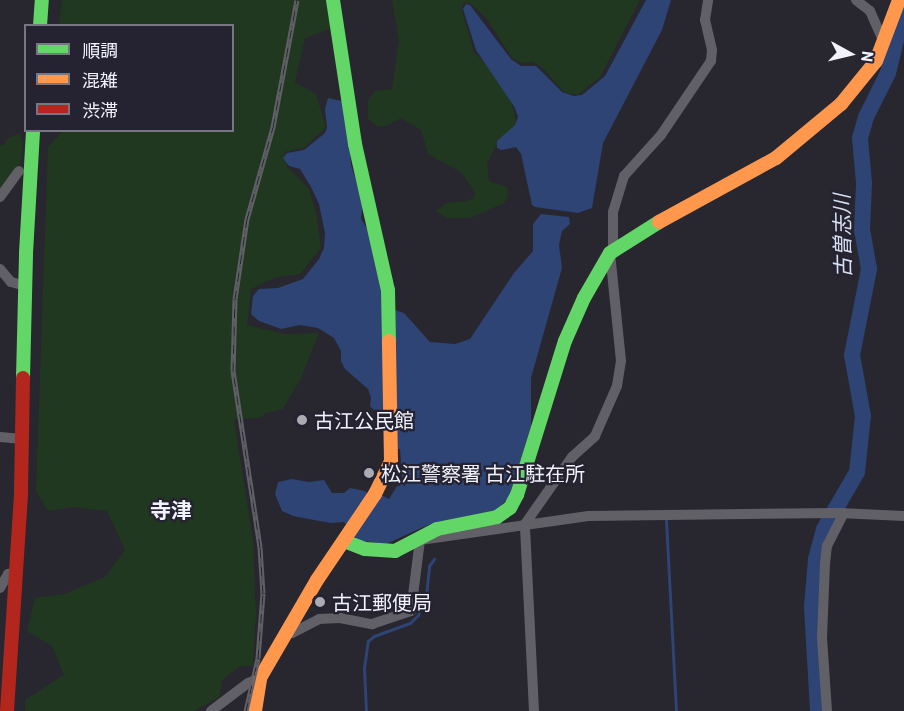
<!DOCTYPE html>
<meta charset="utf-8">
<style>
body{margin:0}
#map{position:relative;width:904px;height:711px;overflow:hidden;background:#28262e;font-family:Barlow,"Noto Sans JP",sans-serif}
div>[style]{position:absolute}
[style*='--x']{left:calc(var(--x)*1px);top:calc(var(--y)*1px);width:calc(var(--w)*1px);rotate:calc(var(--a)*1deg)}
.green>*{inset:0;background:#213820}
.water>*{inset:0;background:#2d4475}
.stream>*{height:3px;margin:-1.5px;padding:0 1.5px;transform-origin:1.5px;border-radius:1.5px;background:#2d4475}
.river>*{height:16px;margin:-8px;padding:0 8px;transform-origin:8px;border-radius:8px;background:#2d4475}
.street>*{height:10px;margin:-5px;padding:0 5px;transform-origin:5px;border-radius:5px;background:#616067}
.fast>*{height:14px;margin:-7px;padding:0 7px;transform-origin:7px;border-radius:7px;background:#63d668}
.slow>*{height:14px;margin:-7px;padding:0 7px;transform-origin:7px;border-radius:7px;background:#ff974d}
.jam>*{height:14px;margin:-7px;padding:0 7px;transform-origin:7px;border-radius:7px;background:#b3261e}
.rail>*{height:5px;margin-top:-2.5px;transform-origin:0;background:repeating-linear-gradient(90deg,#252332 0 9px,#626067 0 18px);box-sizing:border-box;border-block:2px solid #626067}
.dots>*{width:16px;height:16px;translate:-50% -50%;box-sizing:border-box;border:3px solid #252332;border-radius:50%}
span{translate:-50% -50%;white-space:nowrap;text-align:center;line-height:1.15;-webkit-text-stroke:4.5px #252332;paint-order:stroke}
.poi-label{font-size:20px;color:#f2f2fc}
.left{translate:0 -50%;text-align:left}
.water-label{font-size:21px;color:#d7e0f1;font-style:italic}
.neighbourhood-label{font-size:21px;color:#f2f2fc;font-weight:700}
.legend{position:absolute;left:24px;top:24px;width:210px;height:108px;box-sizing:border-box;background:#252332;border:2px solid #777683;margin:0;padding:8px 10px;list-style:none;font-size:18px;color:#f2f2fc}
.legend li{display:flex;align-items:center;gap:12px;height:30px}
.legend b{width:30px;border:2px solid #777683}
.north{position:absolute;left:820px;top:24px;width:60px;height:60px;-webkit-text-stroke:4px #252332;paint-order:stroke;rotate:98deg;font-size:16px;font-weight:700;line-height:24px;text-align:center;color:#f2f2fc}
.north::after{content:'';display:block;margin:auto;width:21px;height:27px;background:#f2f2fc;clip-path:polygon(50% 0,100% 100%,50% 72%,0 100%)}
</style>
<div id="map">
<div class="green">
<i style="clip-path:polygon(62px 0,328px 0,332px 28px,305px 38px,295px 82px,316px 94px,326px 127px,305px 147px,284px 152px,287px 167px,309px 189px,316px 213px,321px 248px,300px 274px,274px 278px,251px 289px,247px 325px,285px 334px,319px 333px,301px 378px,283px 409px,266px 413px,260px 418px,234px 419px,253px 541px,256px 615px,253px 666px,240px 666px,222px 680px,219px 697px,194px 711px,25px 711px,25px 700px,64px 675px,52px 646px,27px 631px,35px 598px,64px 594px,105px 577px,125px 550px,107px 511px,74px 507px,48px 511px,36px 491px,48px 147px,63px 131px,232px 130px,232px 26px,59px 25px)"></i>
<i style="clip-path:polygon(392px 0,640px 0,600px 77px,577px 95px,564px 92px,544px 69px,533px 62px,522px 63px,512px 58px,487px 19px,470px 3px,463px 3px,462px 11px,474px 52px,489px 67px,510px 97px,517px 124px,498px 142px,487px 163px,489px 181px,507px 187px,508px 196px,504px 203px,470px 218px,447px 218px,436px 211px,446px 203px,467px 201px,473px 198px,475px 193px,462px 173px,428px 154px,421px 130px,401px 118px,386px 126px,378px 127px,368px 119px,368px 100px,375px 91px,392px 89px,399px 41px)"></i>
<i style="clip-path:polygon(20px 133px,23px 144px,20px 164px,0 188px,0 144px,3px 146px,8px 138px)"></i>
</div>
<div class="water">
<i style="clip-path:polygon(646px 0,671px 0,662px 30px,603px 143px,592px 208px,578px 213px,535px 207px,532px 205px,521px 154px,516px 147px,502px 150px,497px 148px,497px 141px,515px 125px,518px 117px,515px 108px,476px 50px,463px 9px,466px 4px,470px 5px,511px 59px,521px 66px,536px 66px,562px 92px,574px 96px,582px 95px,605px 76px)"></i>
<i style="clip-path:polygon(328px 98px,346px 102px,351px 165px,363px 202px,361px 219px,368px 230px,382px 280px,386px 410px,374px 410px,370px 406px,371px 398px,368px 389px,345px 369px,341px 361px,341px 351px,334px 338px,318px 328px,300px 325px,281px 329px,259px 321px,251px 314px,253px 296px,259px 289px,278px 288px,303px 279px,319px 259px,324px 248px,325px 233px,319px 204px,311px 187px,300px 169px,289px 166px,283px 158px,287px 153px,304px 150px,325px 133px,327px 127px,325px 109px)"></i>
<i style="clip-path:polygon(541px 214px,569px 217px,570px 224px,562px 231px,559px 245px,562px 268px,531px 378px,531px 427px,509px 497px,497px 510px,428px 525px,386px 544px,356px 540px,354px 531px,379px 494px,389px 499px,402px 478px,400px 449px,393px 449px,395px 310px,404px 313px,430px 342px,455px 344px,470px 339px,514px 273px,533px 251px,533px 224px)"></i>
<i style="clip-path:polygon(292px 479px,309px 482px,324px 480px,332px 493px,344px 493px,350px 488px,365px 491px,371px 497px,347px 525px,344px 522px,330px 523px,293px 516px,282px 511px,275px 494px,278px 482px)"></i>
</div>
<div class="stream">
<i style="--x:666;--y:520;--w:191;--a:87"></i>
<i style="--x:366;--y:711;--w:43;--a:-92.7"></i>
<i style="--x:364;--y:668;--w:27;--a:-82"></i>
<i style="--x:368;--y:641;--w:8;--a:-40"></i>
<i style="--x:374;--y:636;--w:38;--a:-20"></i>
<i style="--x:410;--y:623;--w:11;--a:-45"></i>
<i style="--x:418;--y:615;--w:21;--a:-67"></i>
<i style="--x:426;--y:596;--w:30;--a:-84"></i>
<i style="--x:429;--y:566;--w:9;--a:-54"></i>
</div>
<div class="river">
<i style="--x:818;--y:711;--w:105;--a:-93.3"></i>
<i style="--x:812;--y:606;--w:47;--a:-85.1"></i>
<i style="--x:816;--y:559;--w:31;--a:-75"></i>
<i style="--x:824;--y:529;--w:66;--a:-59.9"></i>
<i style="--x:857;--y:472;--w:56;--a:-83.9"></i>
<i style="--x:863;--y:416;--w:62;--a:-100.2"></i>
<i style="--x:852;--y:355;--w:88;--a:-78.8"></i>
<i style="--x:869;--y:269;--w:39;--a:-100"></i>
<i style="--x:862;--y:231;--w:48;--a:-87.6"></i>
<i style="--x:864;--y:183;--w:45;--a:-95.1"></i>
<i style="--x:860;--y:138;--w:22;--a:-74"></i>
<i style="--x:866;--y:117;--w:49;--a:-63.4"></i>
<i style="--x:888;--y:73;--w:68;--a:-76.4"></i>
</div>
<div class="street">
<i style="--x:856;--y:0;--w:18;--a:38"></i>
<i style="--x:870;--y:11;--w:35;--a:66"></i>
<i style="--x:0;--y:197;--w:32;--a:-54"></i>
<i style="--x:613;--y:248;--w:36;--a:-90"></i>
<i style="--x:613;--y:212;--w:38;--a:-73"></i>
<i style="--x:624;--y:176;--w:55;--a:-47.9"></i>
<i style="--x:661;--y:135;--w:89;--a:-56"></i>
<i style="--x:711;--y:61;--w:11;--a:-85"></i>
<i style="--x:712;--y:50;--w:31;--a:-103"></i>
<i style="--x:705;--y:20;--w:20;--a:-81"></i>
<i style="--x:0;--y:269;--w:17;--a:50"></i>
<i style="--x:11;--y:282;--w:16;--a:15"></i>
<i style="--x:0;--y:437;--w:22;--a:5"></i>
<i style="--x:0;--y:588;--w:16;--a:-60"></i>
<i style="--x:8;--y:574;--w:7;--a:-8"></i>
<i style="--x:286;--y:632;--w:6;--a:9"></i>
<i style="--x:292;--y:633;--w:30;--a:-27"></i>
<i style="--x:319;--y:619;--w:21;--a:-3"></i>
<i style="--x:340;--y:618;--w:33;--a:11"></i>
<i style="--x:372;--y:624;--w:41;--a:-18.4"></i>
<i style="--x:411;--y:611;--w:72;--a:-82.8"></i>
<i style="--x:420;--y:540;--w:170;--a:-8.1"></i>
<i style="--x:588;--y:516;--w:251;--a:-0.7"></i>
<i style="--x:839;--y:513;--w:65;--a:2.6"></i>
<i style="--x:211;--y:711;--w:46;--a:-37.1"></i>
<i style="--x:248;--y:683;--w:13;--a:-23"></i>
<i style="--x:534;--y:711;--w:187;--a:-92.8"></i>
<i style="--x:525;--y:524;--w:82;--a:-55"></i>
<i style="--x:572;--y:457;--w:31;--a:-42"></i>
<i style="--x:595;--y:436;--w:55;--a:-66.3"></i>
<i style="--x:617;--y:386;--w:25;--a:-81"></i>
<i style="--x:621;--y:361;--w:109;--a:-95.8"></i>
<i style="--x:827;--y:711;--w:73;--a:-93.9"></i>
<i style="--x:822;--y:638;--w:74;--a:-87.7"></i>
<i style="--x:825;--y:564;--w:18;--a:-84"></i>
<i style="--x:827;--y:546;--w:37;--a:-63"></i>
</div>
<div class="fast">
<i style="--x:333;--y:0;--w:146;--a:81.3"></i>
<i style="--x:355;--y:144;--w:150;--a:77.3"></i>
<i style="--x:388;--y:290;--w:51;--a:88.9"></i>
<i style="--x:40;--y:26;--w:26;--a:-86"></i>
<i style="--x:23;--y:378;--w:125;--a:-88.6"></i>
<i style="--x:26;--y:253;--w:123;--a:-86.7"></i>
<i style="--x:344;--y:541;--w:22;--a:21"></i>
<i style="--x:365;--y:549;--w:30;--a:4"></i>
<i style="--x:395;--y:551;--w:47;--a:-27.6"></i>
<i style="--x:437;--y:529;--w:61;--a:-11.3"></i>
<i style="--x:497;--y:517;--w:16;--a:-35"></i>
<i style="--x:510;--y:508;--w:15;--a:-62"></i>
<i style="--x:517;--y:495;--w:161;--a:-72.7"></i>
<i style="--x:565;--y:341;--w:47;--a:-66.2"></i>
<i style="--x:584;--y:298;--w:52;--a:-60"></i>
<i style="--x:610;--y:253;--w:58;--a:-32.3"></i>
</div>
<div class="slow">
<i style="--x:659;--y:222;--w:133;--a:-28.7"></i>
<i style="--x:776;--y:158;--w:85;--a:-39.7"></i>
<i style="--x:841;--y:104;--w:55;--a:-50.9"></i>
<i style="--x:876;--y:61;--w:65;--a:-69.3"></i>
<i style="--x:255;--y:711;--w:33;--a:-81"></i>
<i style="--x:260;--y:678;--w:113;--a:-59.8"></i>
<i style="--x:317;--y:580;--w:104;--a:-56"></i>
<i style="--x:375;--y:494;--w:37;--a:-64"></i>
<i style="--x:391;--y:461;--w:120;--a:-91"></i>
</div>
<div class="jam">
<i style="--x:7;--y:711;--w:219;--a:-86.3"></i>
<i style="--x:21;--y:492;--w:114;--a:-89"></i>
</div>
<div class="rail">
<i style="--x:246;--y:711;--w:54;--a:-77.2"></i>
<i style="--x:258;--y:658;--w:65;--a:-85.6"></i>
<i style="--x:263;--y:593;--w:46;--a:-93.7"></i>
<i style="--x:260;--y:547;--w:178;--a:-98.7"></i>
<i style="--x:233;--y:371;--w:72;--a:-88.4"></i>
<i style="--x:235;--y:299;--w:81;--a:-81.5"></i>
<i style="--x:247;--y:219;--w:96;--a:-74.2"></i>
<i style="--x:273;--y:127;--w:129;--a:-79.3"></i>
</div>
<div class="dots">
<i style="left:302px;top:420px;background:#ababb4"></i>
<i style="left:369px;top:473px;background:#ababb4"></i>
<i style="left:320px;top:602px;background:#ababb4"></i>
</div>
<div class="poi-label">
<span class="left" style="left:314px;top:420px">古江公民館</span>
<span class="left" style="left:381px;top:473px">松江警察署 古江駐在所</span>
<span class="left" style="left:332px;top:602px">古江郵便局</span>
</div>
<div class="water-label">
<span style="left:842px;top:236px;rotate:-91deg">古曽志川</span>
</div>
<div class="neighbourhood-label">
<span style="left:171px;top:510px">寺津</span>
</div>
<ul class="legend">
<li><b style="height:8px;background:#63d668"></b>順調</li>
<li><b style="height:8px;background:#ff974d"></b>混雑</li>
<li><b style="height:8px;background:#b3261e"></b>渋滞</li>
</ul>
<div class="north">N</div>
</div>
